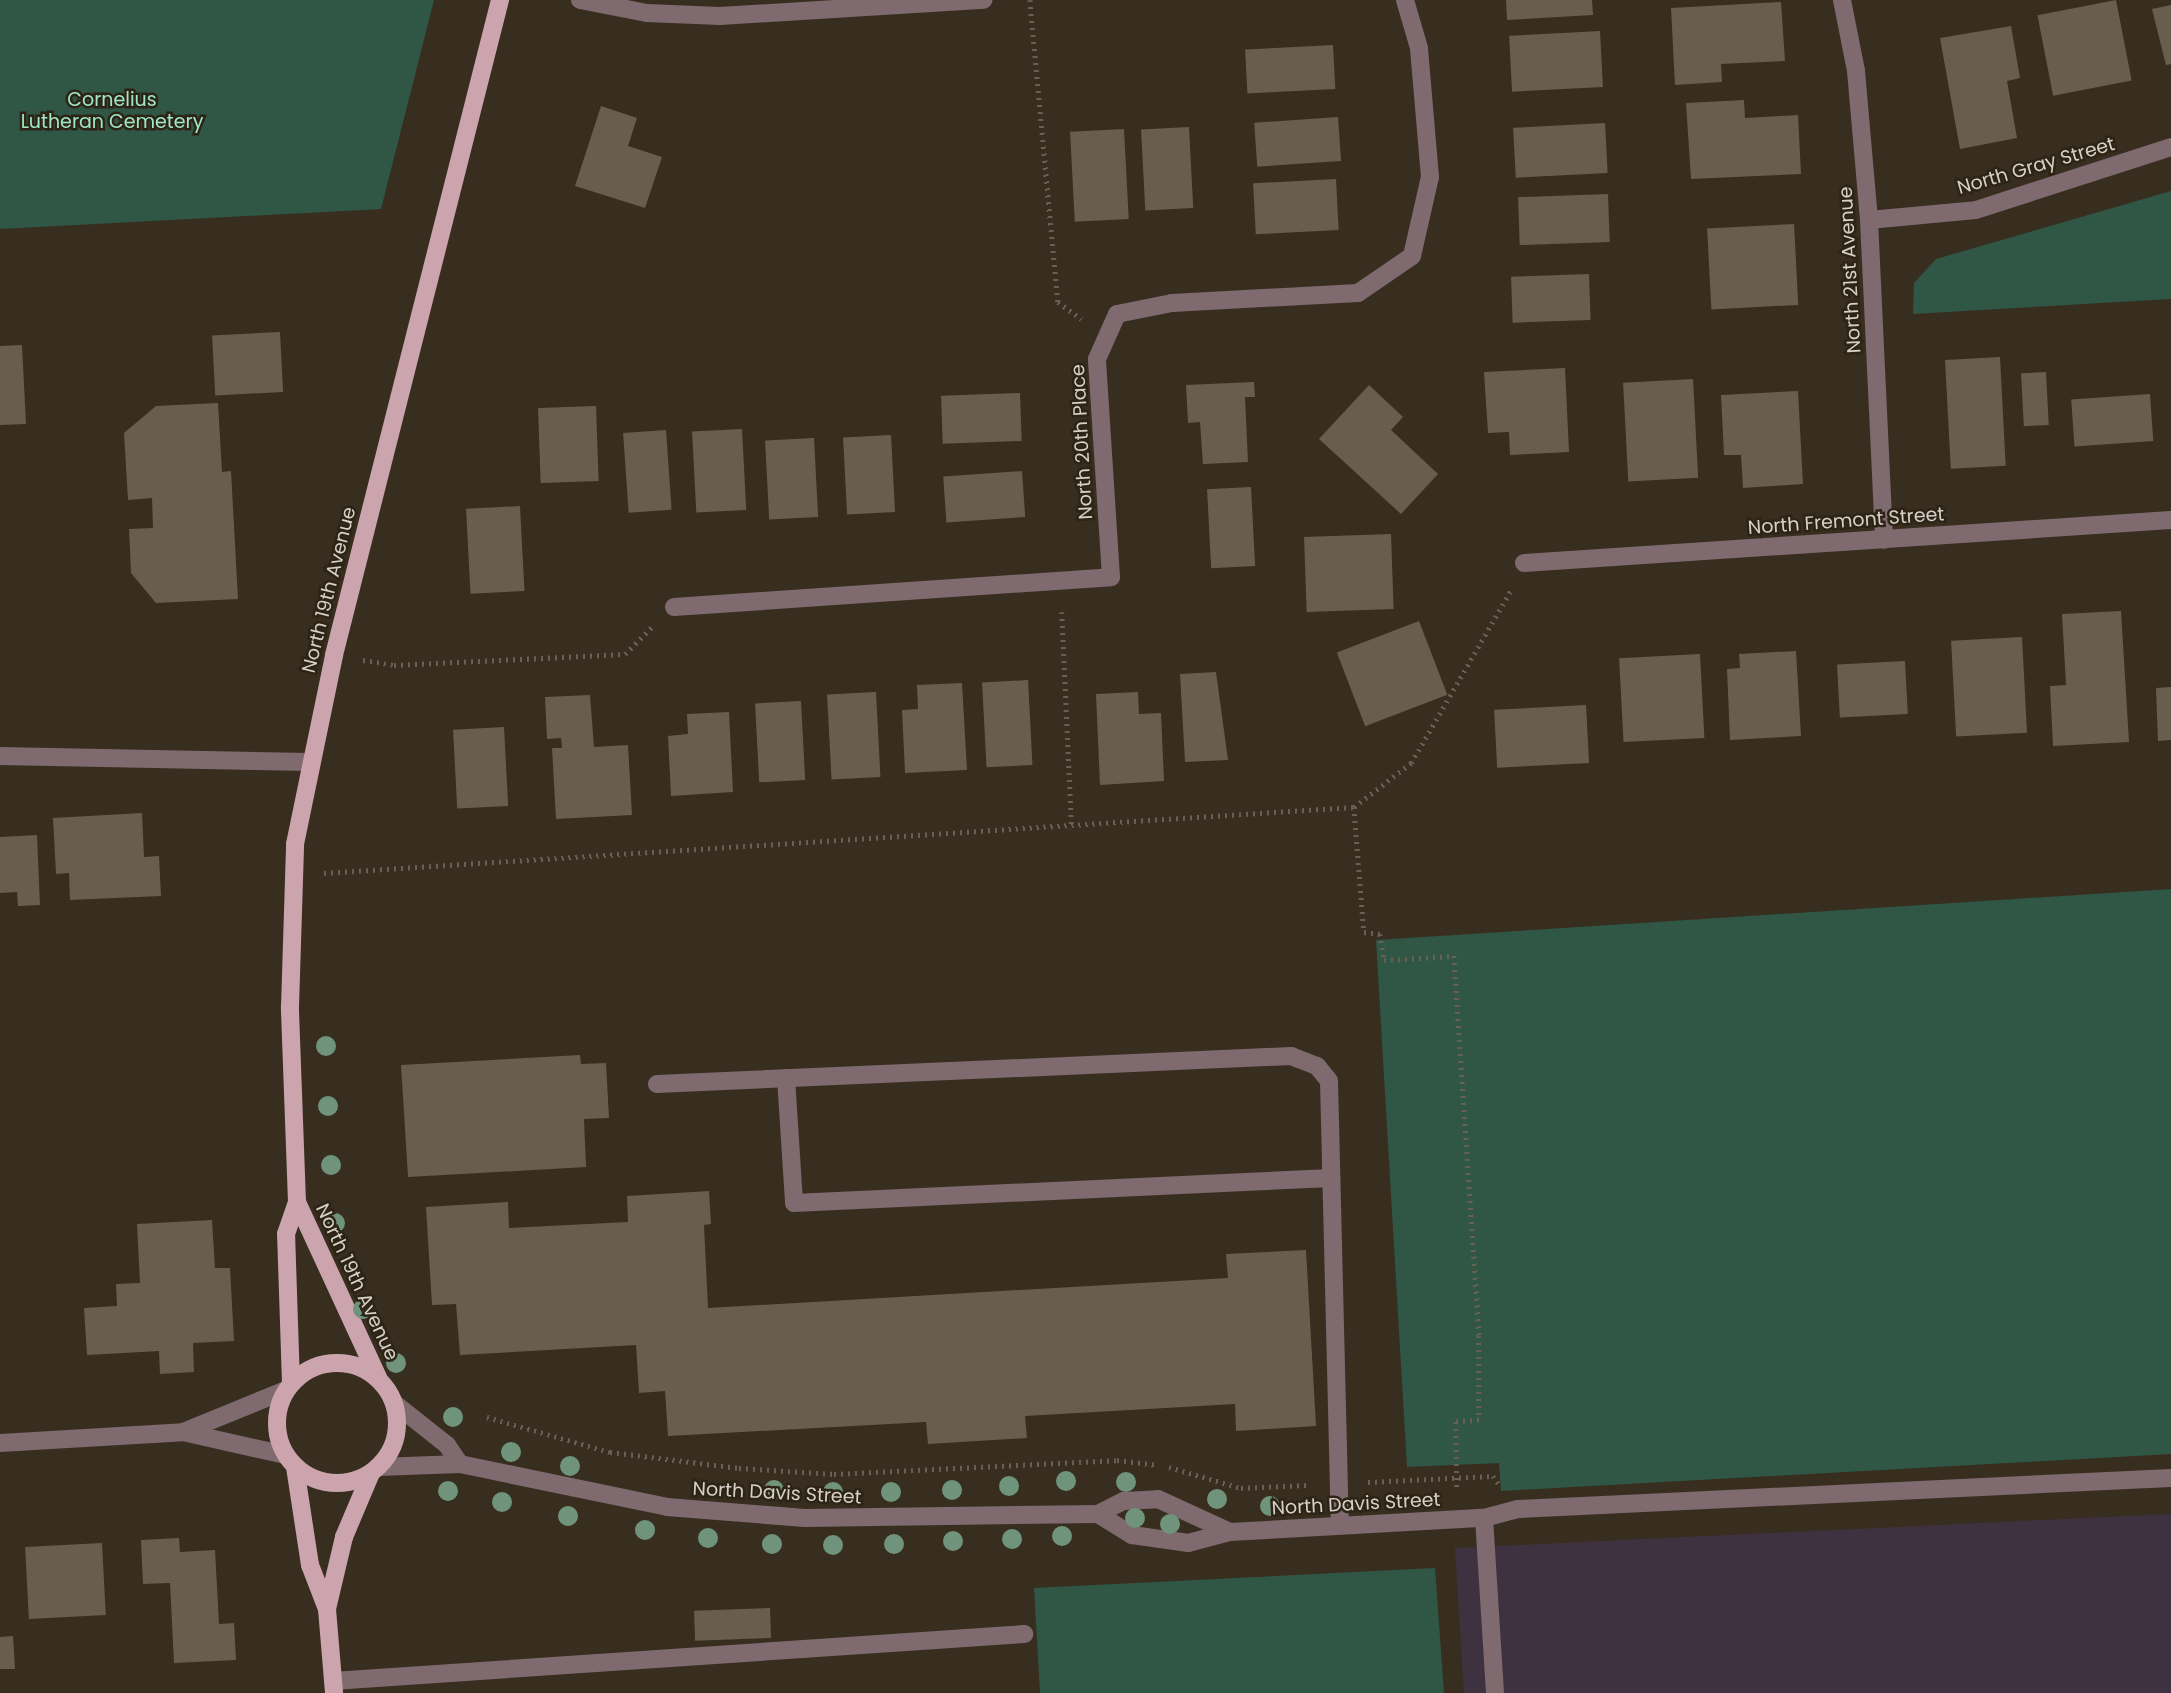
<!DOCTYPE html>
<style>
body{margin:0}
#map{position:relative;width:2171px;height:1693px;overflow:hidden;background:#372e1f;font-family:Poppins,sans-serif}
div>[style]{position:absolute}
[style*='--x']{left:calc(var(--x)*1px);top:calc(var(--y)*1px);width:calc(var(--w)*1px);rotate:calc(var(--a)*1deg)}
.commercial>*{inset:0;background:#3f3240}
.green>*{inset:0;background:#305646}
.building>*{inset:0;background:#685e4e;transform-origin:0 0}
.path>*{height:4.5px;margin-top:-2.25px;transform-origin:0;background:repeating-linear-gradient(90deg,#686053 0 2px,transparent 0 7px)}
.minor>*{height:18px;margin:-9px;padding:0 9px;transform-origin:9px;border-radius:9px;background:#7e6a6f}
.major>*{height:18px;margin:-9px;padding:0 9px;transform-origin:9px;border-radius:9px;background:#cca4ad}
.major>.ring{margin:-9px;padding:0;box-sizing:content-box;background:none;border:18px solid #cca4ad;border-radius:50%}
.trees>*{width:20px;height:20px;margin:-10px;border-radius:50%;background:#70947b}
span{translate:-50% -50%;white-space:nowrap;text-align:center;line-height:1.15;-webkit-text-stroke:5px #2d2416;paint-order:stroke}
.park-label{font-size:19px;color:#9fe8c7}
.street-label{font-size:19px;color:#d6d1c8}
</style>
<div id="map">
<div class="commercial">
<i style="clip-path:polygon(2171px 1514px,2171px 1693px,1464px 1693px,1455px 1548px)"></i>
</div>
<div class="green">
<i style="clip-path:polygon(0 0,434px 0,381px 209px,0 229px)"></i>
<i style="clip-path:polygon(2171px 191px,2171px 299px,1913px 314px,1914px 283px,1936px 259px)"></i>
<i style="clip-path:polygon(2171px 889px,2171px 1454px,1501px 1491px,1499px 1463px,1407px 1467px,1376px 940px)"></i>
<i style="clip-path:polygon(1435px 1568px,1444px 1693px,1040px 1693px,1034px 1588px)"></i>
</div>
<div class="building">
<i style="clip-path:polygon(1506px 0,1592px 0,1593px 15px,1507px 20px)"></i>
<i style="left:2116px;top:0;width:82px;height:80px;rotate:79deg"></i>
<i style="clip-path:polygon(1781px 2px,1785px 61px,1721px 64px,1722px 82px,1675px 85px,1671px 8px)"></i>
<i style="clip-path:polygon(2171px 5px,2171px 64px,2166px 65px,2152px 9px)"></i>
<i style="clip-path:polygon(2011px 26px,2020px 78px,2007px 81px,2017px 138px,1960px 149px,1940px 38px)"></i>
<i style="left:1600px;top:31px;width:56px;height:91px;rotate:87deg"></i>
<i style="left:1333px;top:45px;width:44px;height:88px;rotate:87deg"></i>
<i style="clip-path:polygon(1744px 100px,1745px 118px,1798px 115px,1801px 174px,1691px 179px,1686px 103px)"></i>
<i style="clip-path:polygon(601px 106px,637px 118px,628px 146px,662px 157px,645px 208px,575px 186px)"></i>
<i style="left:1338px;top:117px;width:44px;height:84px;rotate:86deg"></i>
<i style="left:1605px;top:123px;width:50px;height:92px;rotate:87deg"></i>
<i style="left:1189px;top:127px;width:81px;height:48px;rotate:87deg"></i>
<i style="left:1124px;top:129px;width:90px;height:54px;rotate:87deg"></i>
<i style="left:1336px;top:179px;width:51px;height:83px;rotate:87deg"></i>
<i style="left:1608px;top:194px;width:48px;height:90px;rotate:88deg"></i>
<i style="left:1794px;top:224px;width:81px;height:87px;rotate:87deg"></i>
<i style="left:1589px;top:274px;width:46px;height:78px;rotate:88deg"></i>
<i style="left:280px;top:332px;width:60px;height:68px;rotate:87deg"></i>
<i style="clip-path:polygon(22px 345px,26px 424px,0 425px,0 346px)"></i>
<i style="left:2000px;top:357px;width:109px;height:55px;rotate:87deg"></i>
<i style="clip-path:polygon(1565px 368px,1569px 452px,1510px 455px,1509px 432px,1488px 433px,1484px 372px)"></i>
<i style="left:2046px;top:372px;width:53px;height:25px;rotate:87deg"></i>
<i style="left:1693px;top:379px;width:99px;height:70px;rotate:87deg"></i>
<i style="clip-path:polygon(1254px 382px,1255px 397px,1245px 397px,1248px 462px,1203px 464px,1200px 422px,1188px 423px,1186px 385px)"></i>
<i style="clip-path:polygon(1369px 385px,1403px 417px,1391px 430px,1438px 474px,1401px 514px,1319px 439px)"></i>
<i style="clip-path:polygon(1798px 391px,1803px 484px,1743px 488px,1741px 455px,1724px 455px,1721px 395px)"></i>
<i style="left:1020px;top:393px;width:48px;height:79px;rotate:88deg"></i>
<i style="left:2150px;top:394px;width:47px;height:79px;rotate:86deg"></i>
<i style="clip-path:polygon(218px 403px,222px 472px,231px 471px,238px 599px,156px 603px,131px 573px,129px 529px,153px 528px,152px 498px,128px 500px,124px 433px,156px 406px)"></i>
<i style="left:596px;top:406px;width:75px;height:58px;rotate:88deg"></i>
<i style="left:742px;top:429px;width:81px;height:50px;rotate:87deg"></i>
<i style="left:666px;top:430px;width:80px;height:43px;rotate:86deg"></i>
<i style="left:891px;top:435px;width:77px;height:48px;rotate:87deg"></i>
<i style="left:814px;top:438px;width:79px;height:49px;rotate:87deg"></i>
<i style="left:1022px;top:471px;width:46px;height:79px;rotate:86deg"></i>
<i style="left:1251px;top:487px;width:79px;height:44px;rotate:87deg"></i>
<i style="left:520px;top:506px;width:85px;height:54px;rotate:87deg"></i>
<i style="left:1391px;top:534px;width:75px;height:87px;rotate:88deg"></i>
<i style="clip-path:polygon(2121px 611px,2129px 742px,2053px 746px,2050px 686px,2066px 685px,2062px 614px)"></i>
<i style="left:1419px;top:621px;width:79px;height:88px;rotate:69deg"></i>
<i style="left:2022px;top:637px;width:96px;height:71px;rotate:87deg"></i>
<i style="clip-path:polygon(1796px 651px,1801px 736px,1730px 740px,1727px 669px,1740px 668px,1739px 654px)"></i>
<i style="left:1700px;top:654px;width:84px;height:81px;rotate:87deg"></i>
<i style="left:1905px;top:661px;width:53px;height:68px;rotate:87deg"></i>
<i style="clip-path:polygon(1216px 672px,1228px 760px,1185px 762px,1180px 674px)"></i>
<i style="left:1028px;top:680px;width:85px;height:46px;rotate:87deg"></i>
<i style="clip-path:polygon(962px 683px,967px 770px,905px 773px,902px 710px,918px 709px,917px 685px)"></i>
<i style="clip-path:polygon(2171px 687px,2171px 740px,2158px 741px,2156px 688px)"></i>
<i style="left:876px;top:692px;width:85px;height:49px;rotate:87deg"></i>
<i style="clip-path:polygon(1138px 692px,1139px 714px,1161px 713px,1164px 781px,1100px 785px,1096px 694px)"></i>
<i style="clip-path:polygon(590px 695px,594px 747px,628px 745px,632px 815px,556px 819px,552px 748px,562px 748px,561px 738px,547px 739px,545px 697px)"></i>
<i style="left:801px;top:701px;width:79px;height:46px;rotate:87deg"></i>
<i style="left:1586px;top:705px;width:58px;height:92px;rotate:87deg"></i>
<i style="clip-path:polygon(729px 712px,733px 792px,671px 796px,668px 736px,688px 734px,687px 714px)"></i>
<i style="left:504px;top:727px;width:79px;height:51px;rotate:87deg"></i>
<i style="clip-path:polygon(142px 813px,144px 857px,159px 856px,161px 896px,70px 900px,69px 873px,56px 874px,53px 818px)"></i>
<i style="clip-path:polygon(37px 835px,40px 905px,18px 906px,17px 892px,0 893px,0 837px)"></i>
<i style="clip-path:polygon(580px 1055px,581px 1064px,606px 1063px,609px 1118px,584px 1119px,586px 1167px,408px 1177px,401px 1065px)"></i>
<i style="clip-path:polygon(709px 1191px,711px 1224px,704px 1225px,708px 1308px,1228px 1278px,1226px 1254px,1306px 1250px,1316px 1426px,1236px 1431px,1235px 1404px,1025px 1416px,1027px 1438px,928px 1444px,926px 1422px,668px 1436px,665px 1391px,639px 1393px,636px 1345px,460px 1355px,456px 1304px,432px 1305px,426px 1207px,508px 1202px,509px 1228px,628px 1222px,627px 1196px)"></i>
<i style="clip-path:polygon(212px 1220px,215px 1268px,230px 1268px,234px 1341px,193px 1343px,194px 1372px,160px 1374px,159px 1351px,87px 1355px,84px 1308px,117px 1306px,116px 1284px,140px 1283px,137px 1224px)"></i>
<i style="clip-path:polygon(179px 1538px,180px 1552px,215px 1550px,219px 1624px,234px 1623px,236px 1660px,174px 1663px,170px 1583px,143px 1584px,141px 1540px)"></i>
<i style="left:102px;top:1543px;width:72px;height:77px;rotate:87deg"></i>
<i style="left:770px;top:1608px;width:30px;height:76px;rotate:88deg"></i>
<i style="clip-path:polygon(13px 1636px,15px 1669px,0 1669px,0 1637px)"></i>
</div>
<div class="path">
<i style="--x:1030;--y:0;--w:303;--a:84.7"></i>
<i style="--x:1058;--y:302;--w:29;--a:36"></i>
<i style="--x:1062;--y:612;--w:217;--a:87.4"></i>
<i style="--x:363;--y:660;--w:31;--a:9"></i>
<i style="--x:394;--y:665;--w:231;--a:-2.7"></i>
<i style="--x:625;--y:654;--w:40;--a:-45"></i>
<i style="--x:1354;--y:807;--w:125;--a:85.4"></i>
<i style="--x:1364;--y:932;--w:16;--a:7"></i>
<i style="--x:1380;--y:934;--w:26;--a:81"></i>
<i style="--x:1384;--y:960;--w:70;--a:-3.3"></i>
<i style="--x:1454;--y:956;--w:381;--a:86.2"></i>
<i style="--x:1479;--y:1336;--w:84;--a:90"></i>
<i style="--x:1479;--y:1420;--w:23;--a:175"></i>
<i style="--x:1456;--y:1422;--w:68;--a:89.2"></i>
<i style="--x:324;--y:873;--w:1032;--a:-3.67"></i>
<i style="--x:1354;--y:807;--w:72;--a:-37.7"></i>
<i style="--x:1411;--y:763;--w:200;--a:-60"></i>
<i style="--x:487;--y:1417;--w:128;--a:15.9"></i>
<i style="--x:610;--y:1452;--w:130;--a:7.1"></i>
<i style="--x:739;--y:1468;--w:95;--a:3.6"></i>
<i style="--x:834;--y:1474;--w:283;--a:-2.8"></i>
<i style="--x:1117;--y:1460;--w:39;--a:7"></i>
<i style="--x:1169;--y:1467;--w:75;--a:16.3"></i>
<i style="--x:1241;--y:1488;--w:66;--a:-2.6"></i>
<i style="--x:1368;--y:1482;--w:125;--a:-2.7"></i>
<i style="--x:1493;--y:1476;--w:10;--a:53"></i>
</div>
<div class="minor">
<i style="--x:580;--y:0;--w:68;--a:11"></i>
<i style="--x:647;--y:13;--w:73;--a:2.4"></i>
<i style="--x:720;--y:16;--w:264;--a:-3.5"></i>
<i style="--x:1842;--y:0;--w:72;--a:78.8"></i>
<i style="--x:1856;--y:71;--w:150;--a:85"></i>
<i style="--x:1869;--y:220;--w:320;--a:87.3"></i>
<i style="--x:1869;--y:220;--w:107;--a:-5.3"></i>
<i style="--x:1976;--y:210;--w:205;--a:-17.9"></i>
<i style="--x:1524;--y:563;--w:648;--a:-3.8"></i>
<i style="--x:674;--y:607;--w:438;--a:-3.9"></i>
<i style="--x:1111;--y:577;--w:218;--a:-93.7"></i>
<i style="--x:1097;--y:359;--w:49;--a:-66"></i>
<i style="--x:1117;--y:314;--w:56;--a:-11.3"></i>
<i style="--x:1172;--y:303;--w:186;--a:-3.1"></i>
<i style="--x:1358;--y:293;--w:65;--a:-34.4"></i>
<i style="--x:1412;--y:256;--w:81;--a:-77.2"></i>
<i style="--x:1430;--y:177;--w:129;--a:-94.9"></i>
<i style="--x:1419;--y:48;--w:50;--a:-106.3"></i>
<i style="--x:0;--y:756;--w:310;--a:1.1"></i>
<i style="--x:786;--y:1078;--w:125;--a:86.3"></i>
<i style="--x:794;--y:1203;--w:538;--a:-2.67"></i>
<i style="--x:657;--y:1084;--w:635;--a:-2.53"></i>
<i style="--x:1291;--y:1056;--w:28;--a:21"></i>
<i style="--x:1317;--y:1066;--w:19;--a:51"></i>
<i style="--x:1329;--y:1081;--w:444;--a:88.6"></i>
<i style="--x:394;--y:1403;--w:68;--a:38.4"></i>
<i style="--x:447;--y:1445;--w:23;--a:56"></i>
<i style="--x:183;--y:1432;--w:111;--a:-22.2"></i>
<i style="--x:0;--y:1443;--w:183;--a:-3.4"></i>
<i style="--x:183;--y:1432;--w:105;--a:12.7"></i>
<i style="--x:378;--y:1467;--w:82;--a:-2.1"></i>
<i style="--x:460;--y:1464;--w:211;--a:11.7"></i>
<i style="--x:667;--y:1507;--w:138;--a:4.6"></i>
<i style="--x:805;--y:1518;--w:293;--a:-0.8"></i>
<i style="--x:1098;--y:1514;--w:29;--a:-27"></i>
<i style="--x:1124;--y:1501;--w:34;--a:-3"></i>
<i style="--x:1158;--y:1499;--w:79;--a:24.6"></i>
<i style="--x:1098;--y:1514;--w:40;--a:32"></i>
<i style="--x:1132;--y:1535;--w:57;--a:8.1"></i>
<i style="--x:1188;--y:1543;--w:43;--a:-14.7"></i>
<i style="--x:1230;--y:1532;--w:254;--a:-3.2"></i>
<i style="--x:1484;--y:1518;--w:35;--a:-15"></i>
<i style="--x:1518;--y:1509;--w:654;--a:-2.72"></i>
<i style="--x:1484;--y:1518;--w:175;--a:86.4"></i>
<i style="--x:333;--y:1681;--w:693;--a:-3.89"></i>
</div>
<div class="major">
<i style="--x:297;--y:1202;--w:193;--a:65.2"></i>
<i class="ring" style="left:277px;top:1363px;width:102px;height:102px"></i>
<i style="--x:291;--y:1383;--w:149;--a:-91.9"></i>
<i style="--x:286;--y:1234;--w:34;--a:-71"></i>
<i style="--x:297;--y:1202;--w:195;--a:-92.1"></i>
<i style="--x:290;--y:1007;--w:163;--a:-88.2"></i>
<i style="--x:295;--y:844;--w:193;--a:-78.3"></i>
<i style="--x:334;--y:655;--w:676;--a:-75.78"></i>
<i style="--x:295;--y:1467;--w:99;--a:81.3"></i>
<i style="--x:310;--y:1565;--w:47;--a:68.9"></i>
<i style="--x:327;--y:1609;--w:84;--a:85.2"></i>
<i style="--x:327;--y:1609;--w:74;--a:-76.7"></i>
<i style="--x:344;--y:1537;--w:69;--a:-67.1"></i>
</div>
<div class="trees">
<i style="left:326px;top:1046px"></i>
<i style="left:328px;top:1106px"></i>
<i style="left:331px;top:1165px"></i>
<i style="left:335px;top:1223px"></i>
<i style="left:363px;top:1309px"></i>
<i style="left:396px;top:1363px"></i>
<i style="left:453px;top:1417px"></i>
<i style="left:511px;top:1452px"></i>
<i style="left:570px;top:1466px"></i>
<i style="left:1066px;top:1481px"></i>
<i style="left:1126px;top:1482px"></i>
<i style="left:1009px;top:1486px"></i>
<i style="left:774px;top:1490px"></i>
<i style="left:952px;top:1490px"></i>
<i style="left:448px;top:1491px"></i>
<i style="left:833px;top:1492px"></i>
<i style="left:891px;top:1492px"></i>
<i style="left:1217px;top:1499px"></i>
<i style="left:502px;top:1502px"></i>
<i style="left:1270px;top:1506px"></i>
<i style="left:568px;top:1516px"></i>
<i style="left:1135px;top:1518px"></i>
<i style="left:1170px;top:1524px"></i>
<i style="left:645px;top:1530px"></i>
<i style="left:1062px;top:1536px"></i>
<i style="left:708px;top:1538px"></i>
<i style="left:1012px;top:1539px"></i>
<i style="left:953px;top:1541px"></i>
<i style="left:772px;top:1544px"></i>
<i style="left:894px;top:1544px"></i>
<i style="left:833px;top:1545px"></i>
</div>
<div class="park-label">
<span style="left:112px;top:111px">Cornelius<br>Lutheran Cemetery</span>
</div>
<div class="street-label">
<span style="left:2036px;top:166px;rotate:-16deg">North Gray Street</span>
<span style="left:1850px;top:270px;rotate:-93deg">North 21st Avenue</span>
<span style="left:1082px;top:442px;rotate:-93deg">North 20th Place</span>
<span style="left:1846px;top:521px;rotate:-4deg">North Fremont Street</span>
<span style="left:329px;top:590px;rotate:-76deg">North 19th Avenue</span>
<span style="left:357px;top:1282px;rotate:65deg">North 19th Avenue</span>
<span style="left:777px;top:1493px;rotate:3deg">North Davis Street</span>
<span style="left:1356px;top:1504px;rotate:-3deg">North Davis Street</span>
</div>
</div>
